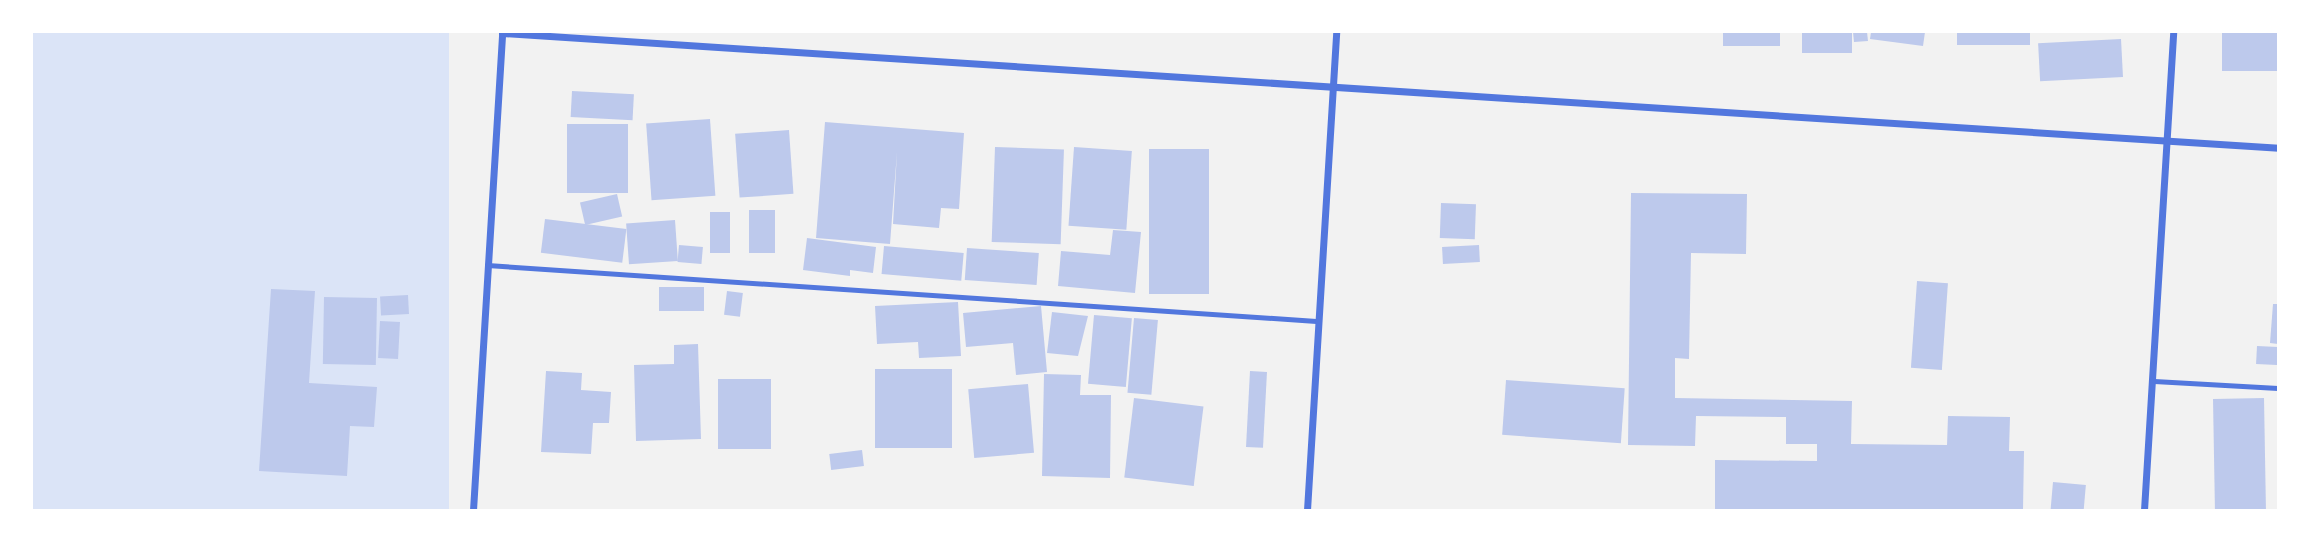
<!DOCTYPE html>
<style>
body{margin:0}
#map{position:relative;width:2310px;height:542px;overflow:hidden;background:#f2f2f2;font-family:"Open Sans",sans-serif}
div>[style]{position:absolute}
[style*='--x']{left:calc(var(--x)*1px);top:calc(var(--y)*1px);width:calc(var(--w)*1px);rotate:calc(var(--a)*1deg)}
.green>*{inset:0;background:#dbe4f7;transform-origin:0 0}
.building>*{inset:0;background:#bdc9ec;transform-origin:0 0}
.service>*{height:5px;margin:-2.5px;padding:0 2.5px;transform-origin:2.5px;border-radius:2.5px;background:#5277de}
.minor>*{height:7px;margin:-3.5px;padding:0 3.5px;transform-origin:3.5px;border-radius:3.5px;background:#5277de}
span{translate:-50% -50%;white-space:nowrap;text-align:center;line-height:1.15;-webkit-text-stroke:6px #fff;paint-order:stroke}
.frame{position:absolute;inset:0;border:33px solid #fff;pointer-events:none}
</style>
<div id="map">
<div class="green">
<i style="left:32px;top:32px;width:417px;height:478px"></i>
</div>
<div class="building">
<i style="left:1723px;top:32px;width:57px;height:14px"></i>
<i style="left:1802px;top:32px;width:50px;height:21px"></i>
<i style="clip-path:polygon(1853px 32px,1867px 32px,1868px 41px,1854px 42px)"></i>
<i style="clip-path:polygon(1871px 32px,1925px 32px,1923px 46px,1870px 39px)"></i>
<i style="left:1957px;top:32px;width:73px;height:13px"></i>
<i style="left:2222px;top:32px;width:56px;height:39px"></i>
<i style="left:2121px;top:39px;width:38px;height:83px;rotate:87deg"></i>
<i style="left:572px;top:91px;width:62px;height:26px;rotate:3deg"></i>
<i style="left:710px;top:119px;width:77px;height:64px;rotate:86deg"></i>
<i style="clip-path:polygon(825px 122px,964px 133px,959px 209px,941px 208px,939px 228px,893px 224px,897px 152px,890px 244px,816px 238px)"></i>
<i style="left:567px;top:124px;width:61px;height:69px"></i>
<i style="left:789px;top:130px;width:64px;height:54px;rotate:86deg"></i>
<i style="left:995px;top:147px;width:69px;height:95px;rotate:2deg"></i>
<i style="left:1074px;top:147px;width:58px;height:79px;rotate:4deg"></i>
<i style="left:1149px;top:149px;width:60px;height:145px"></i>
<i style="clip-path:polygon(1631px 193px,1747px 194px,1746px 254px,1691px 253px,1689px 359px,1675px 358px,1675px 398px,1852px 401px,1851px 444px,1947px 445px,1948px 416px,2010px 417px,2009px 451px,2024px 451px,2023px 510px,1715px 510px,1715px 460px,1817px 461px,1817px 444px,1786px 444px,1786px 417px,1696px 416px,1695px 446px,1628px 445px)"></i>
<i style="left:617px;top:194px;width:23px;height:38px;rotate:77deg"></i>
<i style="left:1441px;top:203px;width:35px;height:35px;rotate:2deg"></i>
<i style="left:749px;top:210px;width:26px;height:43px"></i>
<i style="left:710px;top:212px;width:20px;height:41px"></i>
<i style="left:545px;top:219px;width:82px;height:34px;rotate:7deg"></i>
<i style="left:675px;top:220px;width:41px;height:49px;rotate:86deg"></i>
<i style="clip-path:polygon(1113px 230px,1141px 232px,1135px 293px,1058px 286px,1061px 251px,1110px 255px)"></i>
<i style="clip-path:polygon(807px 238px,876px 247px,873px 273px,850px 270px,850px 276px,803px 270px)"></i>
<i style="left:679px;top:245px;width:24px;height:17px;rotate:5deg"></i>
<i style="left:1479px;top:245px;width:17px;height:37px;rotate:87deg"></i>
<i style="left:884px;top:246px;width:80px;height:28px;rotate:5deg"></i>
<i style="left:967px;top:248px;width:72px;height:32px;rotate:4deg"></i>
<i style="left:1917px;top:281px;width:31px;height:87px;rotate:4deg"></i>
<i style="left:704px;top:287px;width:24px;height:45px;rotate:90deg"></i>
<i style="clip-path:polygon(271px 289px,315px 291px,309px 383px,377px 387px,374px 427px,350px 426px,347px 476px,259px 471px)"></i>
<i style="left:727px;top:291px;width:16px;height:24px;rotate:7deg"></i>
<i style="left:408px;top:295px;width:19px;height:28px;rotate:87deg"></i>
<i style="left:324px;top:297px;width:53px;height:67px;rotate:1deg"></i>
<i style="clip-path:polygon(958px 302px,961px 356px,919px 358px,918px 342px,877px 344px,875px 306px)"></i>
<i style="clip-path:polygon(2273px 304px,2278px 304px,2278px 344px,2270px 343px)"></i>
<i style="clip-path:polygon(1041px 306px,1047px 372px,1016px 375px,1013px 343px,966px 347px,963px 313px)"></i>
<i style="clip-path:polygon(1052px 312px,1088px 316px,1078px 356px,1047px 353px)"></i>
<i style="left:1094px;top:315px;width:38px;height:69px;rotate:5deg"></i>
<i style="left:1134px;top:318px;width:24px;height:75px;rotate:5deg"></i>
<i style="left:380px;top:321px;width:20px;height:37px;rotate:3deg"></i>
<i style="clip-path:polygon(698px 344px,701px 439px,636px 441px,634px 365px,674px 364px,674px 345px)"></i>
<i style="left:2257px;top:346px;width:21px;height:18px;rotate:3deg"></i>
<i style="left:952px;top:369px;width:79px;height:77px;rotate:90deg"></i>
<i style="clip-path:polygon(546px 371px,582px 373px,581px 390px,611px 392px,609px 423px,593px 423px,591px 454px,541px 452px)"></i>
<i style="left:1250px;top:371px;width:17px;height:76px;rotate:3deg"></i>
<i style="clip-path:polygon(1044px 374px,1081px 375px,1080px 395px,1111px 395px,1110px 478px,1042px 476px)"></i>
<i style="left:718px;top:379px;width:53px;height:70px"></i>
<i style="left:1506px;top:380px;width:119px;height:55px;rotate:4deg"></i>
<i style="left:1028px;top:384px;width:69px;height:60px;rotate:85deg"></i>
<i style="left:1134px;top:398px;width:70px;height:80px;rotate:7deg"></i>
<i style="left:2264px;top:398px;width:112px;height:51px;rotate:89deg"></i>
<i style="left:862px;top:450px;width:16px;height:33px;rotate:83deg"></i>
<i style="left:2053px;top:482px;width:33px;height:28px;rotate:5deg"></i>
</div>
<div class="service">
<i style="--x:487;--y:265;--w:831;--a:3.86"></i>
<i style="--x:2154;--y:381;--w:124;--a:3.2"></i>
</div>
<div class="minor">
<i style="--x:502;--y:33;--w:1780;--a:3.7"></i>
<i style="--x:473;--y:510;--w:479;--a:-86.5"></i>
<i style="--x:1307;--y:510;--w:479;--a:-86.5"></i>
<i style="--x:2144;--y:510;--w:479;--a:-86.5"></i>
</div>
<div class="frame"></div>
</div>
